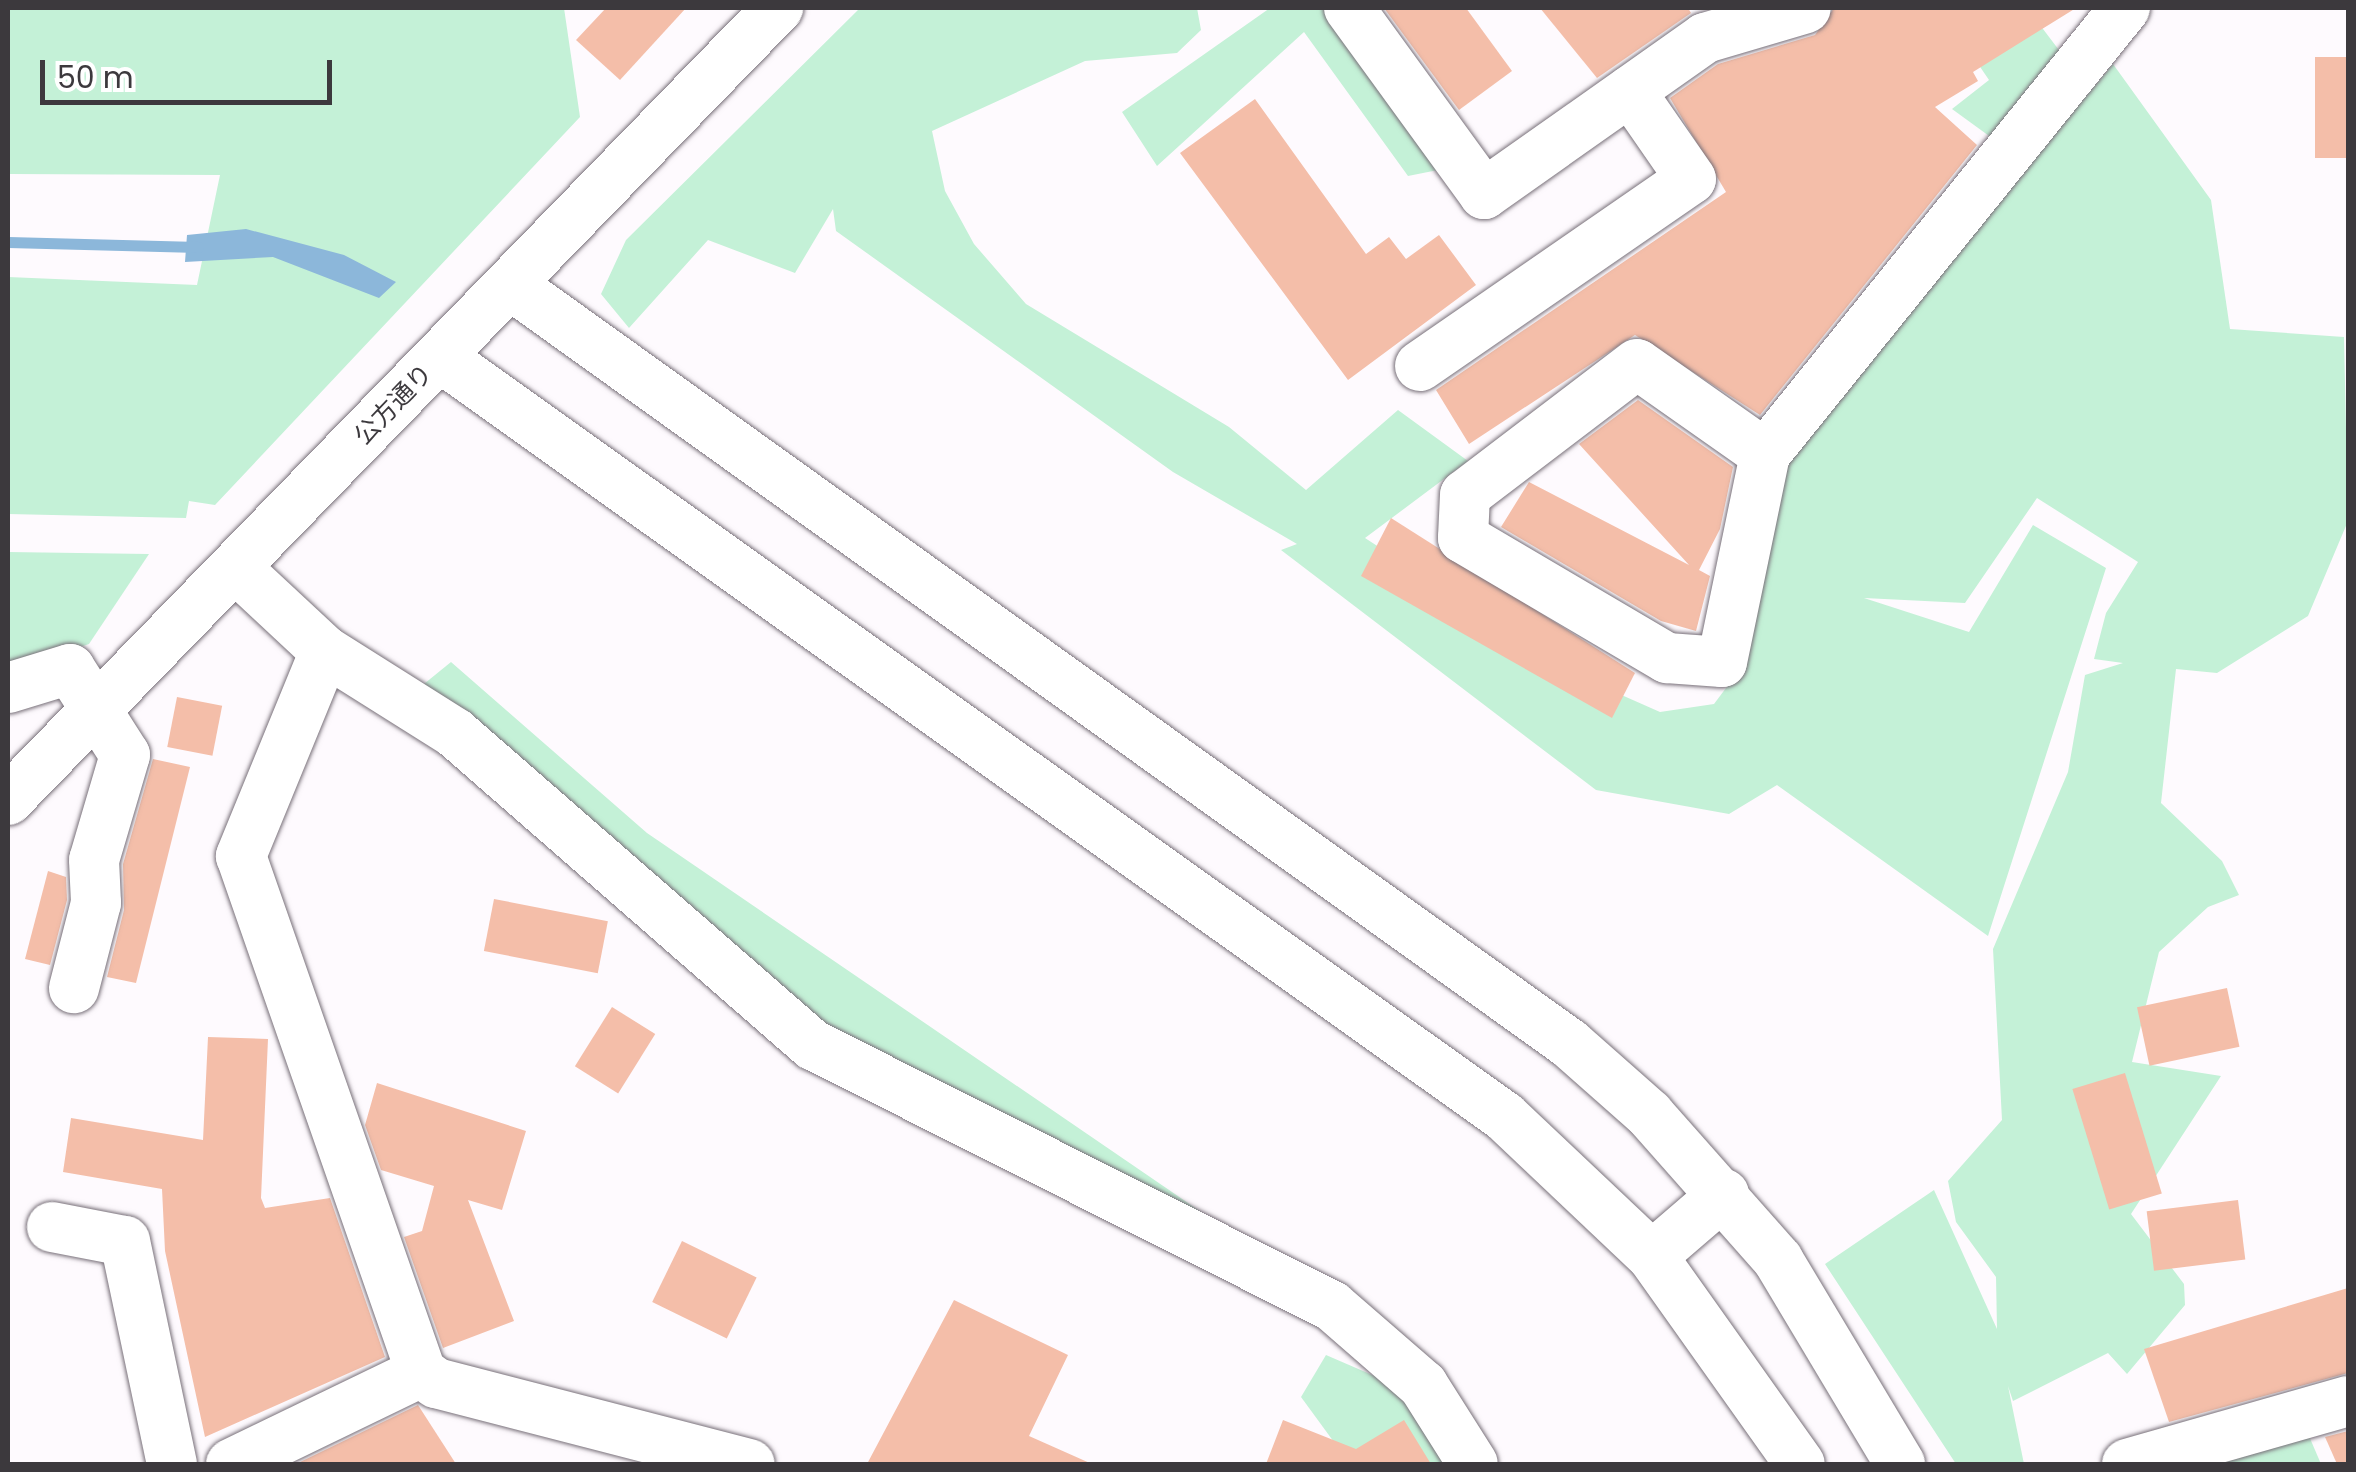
<!DOCTYPE html>
<meta charset="utf-8">
<style>
body{margin:0}
#map{position:relative;width:2356px;height:1472px;overflow:hidden;background:#fefafe;font-family:Poppins,"Noto Sans JP",sans-serif}
div>[style]{position:absolute}
[style*='--x']{left:calc(var(--x)*1px);top:calc(var(--y)*1px);width:calc(var(--w)*1px);rotate:calc(var(--a)*1deg)}
.green>*{inset:0;background:#c4f1d7}
.water>*{inset:0;background:#8cb7da}
.stream>*{height:11px;margin:-5.5px;padding:0 5.5px;transform-origin:5.5px;border-radius:5.5px;background:#8cb7da}
.building>*{inset:0;background:#f4bea9;transform-origin:0 0}
.roads{filter:drop-shadow(0 0 2px #787079) drop-shadow(0 0 2px #787079)}
.minor>*{height:50px;margin:-25px;padding:0 25px;transform-origin:25px;border-radius:25px;background:#fff}
span{translate:-50% -50%;white-space:nowrap;text-align:center;line-height:1.15;-webkit-text-stroke:8px #fff;paint-order:stroke}
.street-label{font-size:25px;color:#3c393d}
.frame{position:absolute;inset:0;border:10px solid #3c393d;pointer-events:none}
.scale{position:absolute;left:40px;top:60px;width:292px;height:45px;box-sizing:border-box;border:5px solid #3c393d;border-top:0;padding-left:12px;font-size:30px;line-height:35px;white-space:nowrap;color:#3c393d;-webkit-text-stroke:8px #fff;paint-order:stroke}
</style>
<div id="map">
<div class="green">
<i style="clip-path:polygon(8px 8px,564px 8px,580px 117px,215px 505px,189px 501px,186px 518px,8px 514px,8px 277px,197px 285px,220px 175px,8px 174px)"></i>
<i style="clip-path:polygon(860px 8px,1197px 8px,1201px 30px,1177px 53px,1085px 61px,932px 131px,945px 191px,974px 244px,1026px 304px,1229px 427px,1306px 490px,1398px 410px,1468px 461px,1365px 538px,1574px 674px,1660px 712px,1714px 704px,1738px 672px,1774px 470px,2113px 64px,2211px 200px,2230px 329px,2344px 337px,2348px 521px,2308px 616px,2217px 673px,2176px 669px,2161px 803px,2222px 861px,2239px 895px,2208px 907px,2159px 952px,2132px 1062px,2221px 1076px,2131px 1214px,2184px 1284px,2185px 1305px,2127px 1374px,2108px 1353px,2013px 1401px,2008px 1386px,2024px 1464px,1956px 1464px,1825px 1264px,1934px 1190px,1997px 1329px,1996px 1277px,1956px 1222px,1948px 1181px,2002px 1120px,1993px 949px,2068px 772px,2085px 675px,2123px 663px,2094px 659px,2106px 613px,2138px 562px,2037px 498px,1965px 603px,1864px 598px,1969px 632px,2033px 525px,2106px 568px,1988px 936px,1777px 785px,1729px 814px,1596px 790px,1281px 550px,1297px 544px,1173px 472px,836px 231px,833px 209px,795px 273px,708px 240px,629px 328px,601px 294px,626px 240px)"></i>
<i style="clip-path:polygon(1270px 8px,1332px 8px,1448px 168px,1408px 176px,1304px 32px,1157px 166px,1122px 112px)"></i>
<i style="clip-path:polygon(1940px 8px,2027px 8px,2065px 58px,1996px 141px,1952px 109px,1989px 80px)"></i>
<i style="clip-path:polygon(8px 552px,149px 554px,89px 644px,8px 672px)"></i>
<i style="clip-path:polygon(451px 662px,647px 833px,1248px 1244px,825px 1039px,419px 688px)"></i>
<i style="clip-path:polygon(1326px 1355px,1400px 1387px,1453px 1464px,1350px 1464px,1301px 1397px)"></i>
<i style="clip-path:polygon(2309px 1436px,2321px 1464px,2131px 1464px)"></i>
</div>
<div class="water">
<i style="clip-path:polygon(246px 229px,344px 255px,396px 282px,379px 298px,273px 257px,185px 262px,187px 235px)"></i>
</div>
<div class="stream">
<i style="--x:8;--y:242;--w:190;--a:1.5"></i>
</div>
<div class="building">
<i style="clip-path:polygon(606px 8px,686px 8px,620px 80px,576px 40px)"></i>
<i style="clip-path:polygon(1384px 8px,1466px 8px,1512px 71px,1459px 110px)"></i>
<i style="clip-path:polygon(1540px 8px,1688px 8px,1691px 13px,1597px 78px)"></i>
<i style="clip-path:polygon(1834px 8px,2076px 8px,1973px 72px,1978px 81px,1935px 107px,1977px 145px,1760px 415px,1635px 335px,1469px 444px,1436px 390px,1726px 192px,1670px 98px,1718px 64px,1815px 35px)"></i>
<i style="left:2348px;top:57px;width:101px;height:33px;rotate:90deg"></i>
<i style="clip-path:polygon(1255px 99px,1366px 254px,1389px 237px,1406px 259px,1439px 235px,1476px 285px,1348px 380px,1180px 153px)"></i>
<i style="clip-path:polygon(1638px 400px,1733px 467px,1720px 529px,1699px 570px,1710px 576px,1696px 631px,1661px 621px,1501px 527px,1529px 482px,1689px 565px,1579px 444px)"></i>
<i style="clip-path:polygon(1391px 518px,1635px 673px,1612px 718px,1361px 576px)"></i>
<i style="left:177px;top:697px;width:46px;height:51px;rotate:11deg"></i>
<i style="clip-path:polygon(153px 759px,190px 767px,136px 983px,107px 977px,124px 910px,123px 864px)"></i>
<i style="clip-path:polygon(48px 871px,66px 877px,67px 900px,50px 965px,25px 959px)"></i>
<i style="left:494px;top:899px;width:116px;height:53px;rotate:11deg"></i>
<i style="left:2227px;top:988px;width:60px;height:92px;rotate:78deg"></i>
<i style="left:612px;top:1007px;width:51px;height:70px;rotate:32deg"></i>
<i style="clip-path:polygon(208px 1037px,268px 1039px,261px 1198px,265px 1208px,330px 1198px,385px 1357px,205px 1437px,165px 1251px,162px 1189px,63px 1172px,71px 1118px,203px 1140px)"></i>
<i style="left:2125px;top:1073px;width:126px;height:55px;rotate:73deg"></i>
<i style="clip-path:polygon(377px 1083px,526px 1131px,502px 1210px,468px 1200px,514px 1321px,443px 1348px,404px 1237px,422px 1231px,434px 1186px,381px 1170px,365px 1125px)"></i>
<i style="left:2238px;top:1200px;width:60px;height:92px;rotate:83deg"></i>
<i style="left:682px;top:1241px;width:83px;height:68px;rotate:26deg"></i>
<i style="clip-path:polygon(2348px 1288px,2348px 1373px,2169px 1422px,2144px 1349px)"></i>
<i style="clip-path:polygon(954px 1300px,1068px 1355px,1029px 1436px,1092px 1464px,867px 1464px)"></i>
<i style="clip-path:polygon(418px 1405px,456px 1464px,296px 1464px)"></i>
<i style="clip-path:polygon(1283px 1420px,1356px 1449px,1404px 1420px,1431px 1464px,1266px 1464px)"></i>
<i style="clip-path:polygon(2348px 1431px,2348px 1464px,2337px 1464px,2325px 1437px)"></i>
</div>
<div class="roads">
<div class="minor">
<i style="--x:1349;--y:8;--w:230;--a:54"></i>
<i style="--x:1484;--y:194;--w:271;--a:-35.2"></i>
<i style="--x:1705;--y:38;--w:105;--a:-16.5"></i>
<i style="--x:511;--y:285;--w:1303;--a:35.63"></i>
<i style="--x:1570;--y:1044;--w:106;--a:41.5"></i>
<i style="--x:1649;--y:1114;--w:195;--a:48.5"></i>
<i style="--x:1778;--y:1260;--w:238;--a:59.1"></i>
<i style="--x:440;--y:357;--w:1308;--a:35.51"></i>
<i style="--x:1505;--y:1117;--w:202;--a:43.4"></i>
<i style="--x:1652;--y:1256;--w:255;--a:54.6"></i>
<i style="--x:1420;--y:366;--w:329;--a:-34.6"></i>
<i style="--x:1691;--y:179;--w:107;--a:-124.7"></i>
<i style="--x:1765;--y:454;--w:156;--a:-144.9"></i>
<i style="--x:1637;--y:364;--w:216;--a:142.7"></i>
<i style="--x:1465;--y:495;--w:43;--a:92.7"></i>
<i style="--x:1463;--y:538;--w:237;--a:30.5"></i>
<i style="--x:1667;--y:658;--w:55;--a:4.2"></i>
<i style="--x:1722;--y:662;--w:212;--a:-78.3"></i>
<i style="--x:1765;--y:454;--w:573;--a:-51.09"></i>
<i style="--x:237;--y:569;--w:120;--a:43"></i>
<i style="--x:325;--y:651;--w:154;--a:32.2"></i>
<i style="--x:455;--y:733;--w:475;--a:41.1"></i>
<i style="--x:813;--y:1045;--w:581;--a:26.7"></i>
<i style="--x:1332;--y:1306;--w:121;--a:41"></i>
<i style="--x:1423;--y:1385;--w:93;--a:57.7"></i>
<i style="--x:325;--y:651;--w:222;--a:112.3"></i>
<i style="--x:241;--y:856;--w:546;--a:70.77"></i>
<i style="--x:421;--y:1372;--w:19;--a:36"></i>
<i style="--x:436;--y:1383;--w:324;--a:14.5"></i>
<i style="--x:8;--y:688;--w:65;--a:-17"></i>
<i style="--x:70;--y:669;--w:102;--a:57.4"></i>
<i style="--x:125;--y:755;--w:109;--a:106.4"></i>
<i style="--x:94;--y:860;--w:43;--a:87.3"></i>
<i style="--x:96;--y:903;--w:88;--a:104.5"></i>
<i style="--x:8;--y:800;--w:1105;--a:-45.81"></i>
<i style="--x:52;--y:1227;--w:74;--a:10.9"></i>
<i style="--x:125;--y:1241;--w:228;--a:78.1"></i>
<i style="--x:1652;--y:1256;--w:95;--a:-40.7"></i>
<i style="--x:231;--y:1464;--w:211;--a:-25.8"></i>
<i style="--x:2127;--y:1464;--w:230;--a:-15.9"></i>
</div>
</div>
<div class="street-label">
<span style="left:394px;top:405px;rotate:-46deg">公方通り</span>
</div>
<div class="frame"></div>
<div class="scale">50 m</div>
</div>
